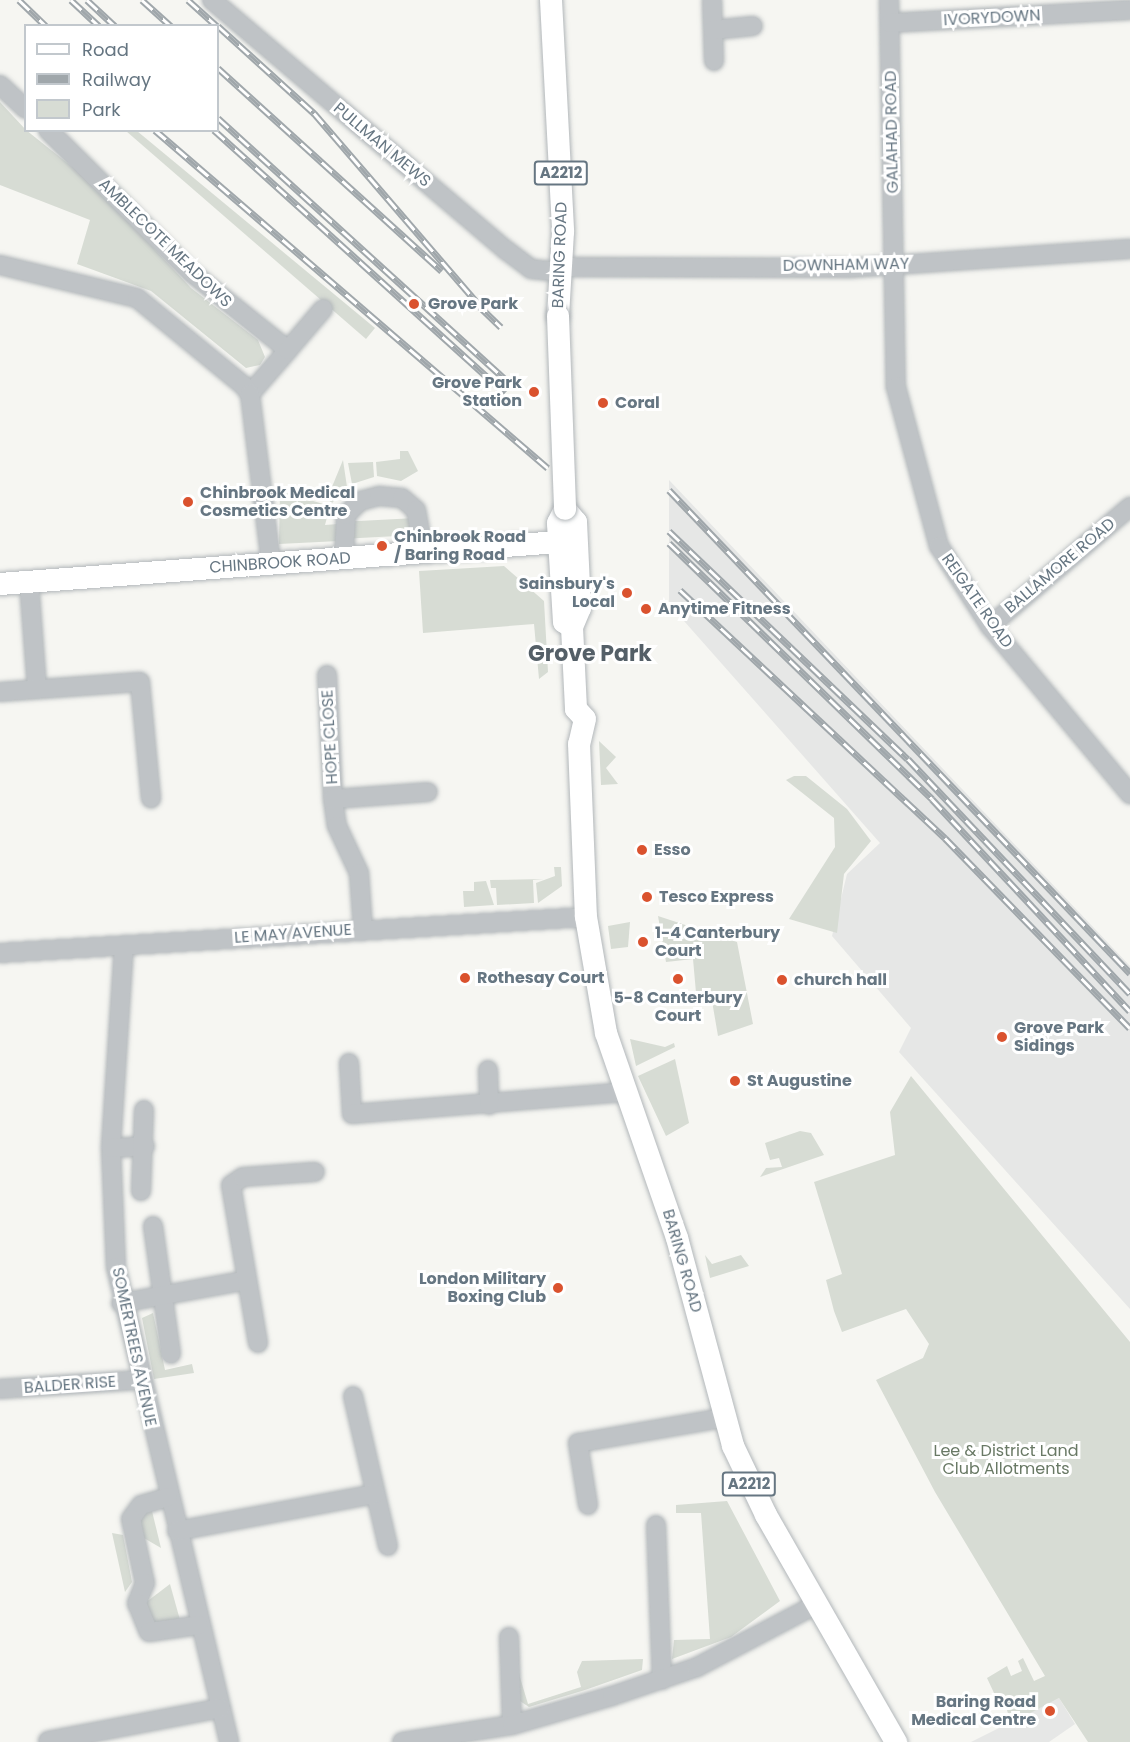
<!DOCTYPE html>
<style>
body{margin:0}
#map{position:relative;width:1130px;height:1742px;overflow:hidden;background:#f6f6f2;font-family:Poppins,sans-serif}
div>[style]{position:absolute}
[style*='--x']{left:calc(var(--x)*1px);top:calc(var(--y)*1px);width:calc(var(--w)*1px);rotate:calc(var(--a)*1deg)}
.built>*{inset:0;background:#e6e7e6}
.green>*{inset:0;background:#d7dcd4;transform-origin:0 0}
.roads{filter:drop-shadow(0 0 2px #b2b7ba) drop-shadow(0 0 2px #b2b7ba)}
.minor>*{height:18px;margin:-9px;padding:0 9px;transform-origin:9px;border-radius:9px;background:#bfc3c6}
.major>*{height:22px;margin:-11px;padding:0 11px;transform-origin:11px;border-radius:11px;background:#fff}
.rail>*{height:7px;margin-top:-3.5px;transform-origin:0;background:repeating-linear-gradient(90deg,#fff 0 14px,#a0a7ab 0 28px);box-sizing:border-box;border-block:2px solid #a0a7ab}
.bridges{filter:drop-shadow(0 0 2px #b2b7ba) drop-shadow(0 0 2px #b2b7ba)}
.major-bridge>*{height:22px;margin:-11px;padding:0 11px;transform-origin:11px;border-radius:11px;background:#fff}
.dots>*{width:16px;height:16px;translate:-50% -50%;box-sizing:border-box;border:3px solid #fff;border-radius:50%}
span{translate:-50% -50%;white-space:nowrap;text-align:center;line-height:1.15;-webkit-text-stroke:6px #fff;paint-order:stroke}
.shield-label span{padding:2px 4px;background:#fff;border:2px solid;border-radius:4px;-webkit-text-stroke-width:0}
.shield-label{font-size:15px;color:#667682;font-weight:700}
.street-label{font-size:16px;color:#667682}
.poi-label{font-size:16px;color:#667682;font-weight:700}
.left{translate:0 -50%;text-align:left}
.right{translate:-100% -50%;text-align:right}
.park-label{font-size:16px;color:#697965}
.district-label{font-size:22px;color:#545f67;font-weight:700}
.legend{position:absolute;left:24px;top:24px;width:195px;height:108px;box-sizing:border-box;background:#fff;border:2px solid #c2c8cd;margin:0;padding:8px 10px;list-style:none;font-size:18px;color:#667682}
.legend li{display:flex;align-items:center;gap:12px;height:30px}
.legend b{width:30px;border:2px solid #c2c8cd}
</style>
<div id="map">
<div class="built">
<i style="clip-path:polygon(669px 480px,1130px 966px,1130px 1309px,899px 1052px,911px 1028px,832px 936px,847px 874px,880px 843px,669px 604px)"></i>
<i style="clip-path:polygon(1059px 1698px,1075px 1724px,1049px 1742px,971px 1742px)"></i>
</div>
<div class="green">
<i style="clip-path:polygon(0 102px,26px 130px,91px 182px,191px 288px,258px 340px,265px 357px,260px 365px,246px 368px,151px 291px,77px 264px,90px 220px,0 185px)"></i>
<i style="clip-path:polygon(126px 131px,137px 131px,375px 328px,366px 339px)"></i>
<i style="clip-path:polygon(400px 451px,408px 451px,418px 471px,401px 481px,377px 476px,376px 462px,400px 459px)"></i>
<i style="clip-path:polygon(343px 460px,347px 487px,332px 503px,327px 499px)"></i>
<i style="clip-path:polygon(373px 462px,374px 477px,352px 484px,348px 463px)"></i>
<i style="clip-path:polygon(280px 491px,330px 506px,325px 525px,338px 524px,339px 541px,279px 544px)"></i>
<i style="left:416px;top:518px;width:17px;height:67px;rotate:87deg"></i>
<i style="clip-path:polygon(504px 566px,544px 601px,548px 672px,539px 679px,534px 624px,423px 633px,419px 571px)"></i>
<i style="clip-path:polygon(599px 741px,616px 757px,606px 768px,618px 784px,601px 785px)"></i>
<i style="clip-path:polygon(794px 776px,806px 776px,847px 809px,871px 841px,844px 874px,837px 933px,789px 919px,835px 847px,834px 818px,786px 780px)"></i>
<i style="clip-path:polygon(554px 867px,561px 867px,562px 886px,538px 903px,536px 883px,555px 876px)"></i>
<i style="clip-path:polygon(544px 879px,533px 880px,534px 903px,497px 905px,496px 888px,491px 888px,490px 880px)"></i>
<i style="clip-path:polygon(486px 881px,494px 905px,464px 907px,463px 891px,474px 891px,474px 882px)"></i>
<i style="clip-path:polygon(658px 916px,737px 942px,753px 1024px,718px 1036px,712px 1001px,697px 1004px,693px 959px,666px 962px)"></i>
<i style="clip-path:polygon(630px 922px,628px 947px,611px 949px,608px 926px)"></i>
<i style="clip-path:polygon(630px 1039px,665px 1047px,674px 1043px,675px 1047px,636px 1066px)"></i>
<i style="clip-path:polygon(675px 1059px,689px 1123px,666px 1136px,638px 1076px)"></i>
<i style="clip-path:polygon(911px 1076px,1130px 1342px,1130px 1742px,1088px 1742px,1059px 1698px,1011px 1723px,1006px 1707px,1000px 1708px,996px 1702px,1002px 1694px,994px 1693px,987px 1678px,1007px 1666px,1011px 1676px,1022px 1671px,1018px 1661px,1023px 1658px,1034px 1681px,1045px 1676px,935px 1492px,876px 1380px,923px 1358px,929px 1344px,906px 1309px,842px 1332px,834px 1311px,826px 1280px,842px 1274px,814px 1182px,895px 1155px,890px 1112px)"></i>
<i style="clip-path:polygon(800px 1131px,811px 1133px,824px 1155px,760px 1177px,766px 1168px,782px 1167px,779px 1158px,770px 1160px,765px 1143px)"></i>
<i style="clip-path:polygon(705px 1255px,712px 1264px,741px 1255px,749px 1266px,710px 1278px)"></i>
<i style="clip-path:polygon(153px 1313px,165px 1370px,192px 1364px,194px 1373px,154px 1379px,142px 1318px)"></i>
<i style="clip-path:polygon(727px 1501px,780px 1601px,731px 1637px,672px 1659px,674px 1640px,710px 1639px,701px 1513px,676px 1513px,676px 1505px)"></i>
<i style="clip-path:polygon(151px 1507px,161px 1548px,137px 1534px,136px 1524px)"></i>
<i style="clip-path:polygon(112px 1533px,123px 1535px,132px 1582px,125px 1592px)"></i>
<i style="clip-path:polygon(170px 1584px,180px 1620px,155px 1627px,145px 1603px)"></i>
<i style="clip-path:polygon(643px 1659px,642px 1670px,585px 1690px,529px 1707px,520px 1701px,519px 1674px,528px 1704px,581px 1687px,577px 1672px,582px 1661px)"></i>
</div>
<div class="roads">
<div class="minor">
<i style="--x:212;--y:0;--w:386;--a:40.4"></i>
<i style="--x:506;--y:250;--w:31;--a:37"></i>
<i style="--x:531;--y:269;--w:29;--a:6"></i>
<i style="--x:712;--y:0;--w:61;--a:88.1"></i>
<i style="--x:889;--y:0;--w:387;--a:89"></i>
<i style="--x:896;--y:387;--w:165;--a:74.9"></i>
<i style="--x:939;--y:546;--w:95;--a:57.5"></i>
<i style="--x:990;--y:626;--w:219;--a:50.2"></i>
<i style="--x:890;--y:23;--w:240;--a:-3.1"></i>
<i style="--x:713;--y:30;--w:40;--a:-5.7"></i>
<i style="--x:0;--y:85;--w:35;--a:43"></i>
<i style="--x:48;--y:130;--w:203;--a:44.8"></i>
<i style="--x:192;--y:273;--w:123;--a:38.7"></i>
<i style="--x:288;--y:350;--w:58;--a:130.8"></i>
<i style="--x:0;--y:265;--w:141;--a:13.5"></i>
<i style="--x:137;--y:298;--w:139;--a:39.4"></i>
<i style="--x:244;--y:386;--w:10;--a:53"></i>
<i style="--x:250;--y:394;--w:170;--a:82.9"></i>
<i style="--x:561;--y:267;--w:290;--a:0.2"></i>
<i style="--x:851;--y:268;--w:280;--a:-3.9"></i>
<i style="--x:288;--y:350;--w:54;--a:-49.5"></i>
<i style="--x:344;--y:558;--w:43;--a:-87.3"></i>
<i style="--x:346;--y:515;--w:20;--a:-45"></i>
<i style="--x:360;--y:501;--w:20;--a:-15"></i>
<i style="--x:379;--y:496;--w:23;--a:5"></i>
<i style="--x:402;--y:498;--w:18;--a:41"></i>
<i style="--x:416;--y:510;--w:44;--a:79.5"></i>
<i style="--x:29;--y:582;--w:107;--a:85.7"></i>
<i style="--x:990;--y:626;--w:184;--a:-40.4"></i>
<i style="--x:327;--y:675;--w:124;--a:87.2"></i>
<i style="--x:333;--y:799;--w:27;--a:82"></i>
<i style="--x:337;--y:826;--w:52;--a:64.9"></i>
<i style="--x:359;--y:873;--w:56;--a:85.9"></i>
<i style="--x:0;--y:692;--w:140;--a:-4.1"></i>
<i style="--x:140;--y:682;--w:117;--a:84.6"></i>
<i style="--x:333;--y:799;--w:95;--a:-4.2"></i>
<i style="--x:124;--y:945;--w:203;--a:93.7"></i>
<i style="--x:111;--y:1148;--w:119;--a:87.6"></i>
<i style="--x:116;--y:1267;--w:488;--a:76.6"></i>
<i style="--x:0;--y:953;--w:587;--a:-3.52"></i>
<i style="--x:349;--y:1063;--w:51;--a:86.6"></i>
<i style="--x:352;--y:1114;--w:273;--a:-4.6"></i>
<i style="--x:488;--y:1070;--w:35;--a:88"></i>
<i style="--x:111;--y:1148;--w:34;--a:-3"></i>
<i style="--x:141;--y:1191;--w:81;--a:-87.9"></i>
<i style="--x:153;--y:1226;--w:129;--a:82"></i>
<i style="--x:121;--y:1303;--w:128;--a:-10.3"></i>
<i style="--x:258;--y:1343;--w:160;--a:-99.7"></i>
<i style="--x:231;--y:1185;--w:14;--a:-34"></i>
<i style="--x:243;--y:1177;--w:72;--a:-4"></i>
<i style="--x:0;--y:1389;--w:140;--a:-3.7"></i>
<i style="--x:353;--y:1396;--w:154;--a:76.9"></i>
<i style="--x:168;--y:1497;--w:28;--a:163"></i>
<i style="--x:141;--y:1505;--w:17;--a:126"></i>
<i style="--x:131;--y:1519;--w:66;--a:77.7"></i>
<i style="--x:145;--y:1583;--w:22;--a:112"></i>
<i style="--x:137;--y:1603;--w:31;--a:68"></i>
<i style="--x:149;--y:1632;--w:50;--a:-8"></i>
<i style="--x:588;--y:1505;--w:63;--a:-99.2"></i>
<i style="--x:578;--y:1443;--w:147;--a:-9.8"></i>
<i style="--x:656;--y:1525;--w:155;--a:87.8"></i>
<i style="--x:177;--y:1531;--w:201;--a:-10.6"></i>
<i style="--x:509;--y:1637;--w:88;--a:88"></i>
<i style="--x:48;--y:1741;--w:176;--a:-10.8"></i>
<i style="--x:402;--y:1742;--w:111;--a:-8.8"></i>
<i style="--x:512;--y:1725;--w:104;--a:-16.2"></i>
<i style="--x:612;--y:1696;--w:90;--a:-18.8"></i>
<i style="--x:697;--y:1667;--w:136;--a:-27.7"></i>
</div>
<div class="major">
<i style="--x:551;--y:0;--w:232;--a:87"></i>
<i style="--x:563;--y:232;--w:84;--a:93.4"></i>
<i style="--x:0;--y:584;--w:561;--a:-4.3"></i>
<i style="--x:572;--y:627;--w:9;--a:-148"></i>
<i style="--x:564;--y:622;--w:99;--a:-93.5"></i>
<i style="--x:558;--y:523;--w:16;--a:-63"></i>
<i style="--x:565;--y:509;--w:17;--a:50"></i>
<i style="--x:576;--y:522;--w:86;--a:87.3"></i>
<i style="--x:580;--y:608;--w:21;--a:113"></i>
<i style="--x:572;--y:627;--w:82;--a:87.2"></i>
<i style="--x:576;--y:709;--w:13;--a:48"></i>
<i style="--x:585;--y:719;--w:26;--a:103"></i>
<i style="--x:579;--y:744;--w:173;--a:87.7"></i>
<i style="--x:586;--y:917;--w:118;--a:80.2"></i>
<i style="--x:606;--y:1033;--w:217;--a:70.9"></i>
<i style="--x:677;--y:1238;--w:215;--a:74.9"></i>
<i style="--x:733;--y:1446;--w:76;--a:64.4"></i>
<i style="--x:766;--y:1515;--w:262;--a:60.2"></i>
</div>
</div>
<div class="rail">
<i style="--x:19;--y:0;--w:37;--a:44"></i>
<i style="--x:71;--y:0;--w:38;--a:43"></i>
<i style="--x:87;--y:0;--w:38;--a:43"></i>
<i style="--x:142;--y:0;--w:39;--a:42"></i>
<i style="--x:188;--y:0;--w:39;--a:42"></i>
<i style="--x:218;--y:26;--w:130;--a:42.2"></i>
<i style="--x:314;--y:113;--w:256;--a:49.3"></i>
<i style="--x:218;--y:68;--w:302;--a:42.2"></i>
<i style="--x:218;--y:118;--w:387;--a:42.3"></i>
<i style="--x:155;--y:130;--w:518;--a:40.7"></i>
<i style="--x:214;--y:130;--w:392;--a:42.1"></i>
<i style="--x:475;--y:302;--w:36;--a:44"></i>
<i style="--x:669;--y:490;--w:668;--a:46.34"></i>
<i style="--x:669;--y:531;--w:330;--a:43.7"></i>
<i style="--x:908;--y:759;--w:323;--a:46.6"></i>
<i style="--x:669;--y:543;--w:367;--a:44.2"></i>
<i style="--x:932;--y:799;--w:290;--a:47"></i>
<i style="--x:680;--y:590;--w:363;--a:43.1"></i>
<i style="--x:945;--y:838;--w:265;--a:45.8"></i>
</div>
<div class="bridges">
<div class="major-bridge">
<i style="--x:558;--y:316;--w:193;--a:87.9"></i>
</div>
</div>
<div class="dots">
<i style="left:414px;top:304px;background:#da522e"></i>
<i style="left:534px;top:392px;background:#da522e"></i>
<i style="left:603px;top:403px;background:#da522e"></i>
<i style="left:188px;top:502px;background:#da522e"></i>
<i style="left:382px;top:546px;background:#da522e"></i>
<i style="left:627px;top:593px;background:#da522e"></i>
<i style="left:646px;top:609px;background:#da522e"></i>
<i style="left:642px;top:850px;background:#da522e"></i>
<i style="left:647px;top:897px;background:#da522e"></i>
<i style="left:643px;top:942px;background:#da522e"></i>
<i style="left:465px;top:978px;background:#da522e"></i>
<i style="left:678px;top:979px;background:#da522e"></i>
<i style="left:782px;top:980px;background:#da522e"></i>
<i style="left:1002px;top:1037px;background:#da522e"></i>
<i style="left:735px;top:1081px;background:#da522e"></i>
<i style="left:558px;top:1288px;background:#da522e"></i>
<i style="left:1050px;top:1711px;background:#da522e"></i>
</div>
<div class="shield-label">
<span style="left:561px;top:173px">A2212</span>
<span style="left:749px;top:1484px">A2212</span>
</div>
<div class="street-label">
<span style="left:992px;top:18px;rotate:-3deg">IVORYDOWN</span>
<span style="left:892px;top:132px;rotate:-91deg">GALAHAD ROAD</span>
<span style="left:382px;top:145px;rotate:40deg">PULLMAN MEWS</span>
<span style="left:165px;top:243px;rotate:44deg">AMBLECOTE MEADOWS</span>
<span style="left:560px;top:255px;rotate:-88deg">BARING ROAD</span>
<span style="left:846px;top:265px;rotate:-1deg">DOWNHAM WAY</span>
<span style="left:280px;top:563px;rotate:-4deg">CHINBROOK ROAD</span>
<span style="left:1060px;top:566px;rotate:-40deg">BALLAMORE ROAD</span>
<span style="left:977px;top:601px;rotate:55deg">REIGATE ROAD</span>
<span style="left:330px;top:737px;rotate:-93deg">HOPE CLOSE</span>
<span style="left:293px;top:934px;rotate:-4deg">LE MAY AVENUE</span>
<span style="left:682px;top:1261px;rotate:74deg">BARING ROAD</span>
<span style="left:134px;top:1347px;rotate:78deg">SOMERTREES AVENUE</span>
<span style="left:70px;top:1385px;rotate:-4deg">BALDER RISE</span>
</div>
<div class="poi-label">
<span class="left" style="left:428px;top:304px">Grove Park</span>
<span class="right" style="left:522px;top:392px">Grove Park<br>Station</span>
<span class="left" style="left:615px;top:403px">Coral</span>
<span class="left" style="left:200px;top:502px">Chinbrook Medical<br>Cosmetics Centre</span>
<span class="left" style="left:394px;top:546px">Chinbrook Road<br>/ Baring Road</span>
<span class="right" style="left:615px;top:593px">Sainsbury's<br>Local</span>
<span class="left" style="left:658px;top:609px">Anytime Fitness</span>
<span class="left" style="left:654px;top:850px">Esso</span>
<span class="left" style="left:659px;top:897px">Tesco Express</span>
<span class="left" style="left:655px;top:942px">1-4 Canterbury<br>Court</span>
<span class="left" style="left:477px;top:978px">Rothesay Court</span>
<span class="left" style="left:794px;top:980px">church hall</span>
<span style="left:678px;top:1007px">5-8 Canterbury<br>Court</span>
<span class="left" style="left:1014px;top:1037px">Grove Park<br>Sidings</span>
<span class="left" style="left:747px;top:1081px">St Augustine</span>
<span class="right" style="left:546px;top:1288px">London Military<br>Boxing Club</span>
<span class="right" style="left:1036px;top:1711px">Baring Road<br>Medical Centre</span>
</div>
<div class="park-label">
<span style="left:1006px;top:1460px">Lee &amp; District Land<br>Club Allotments</span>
</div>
<div class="district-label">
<span style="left:590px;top:654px">Grove Park</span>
</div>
<ul class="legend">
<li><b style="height:8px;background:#fff"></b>Road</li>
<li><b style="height:8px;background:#a0a7ab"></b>Railway</li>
<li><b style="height:16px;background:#d7dcd4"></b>Park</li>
</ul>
</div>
